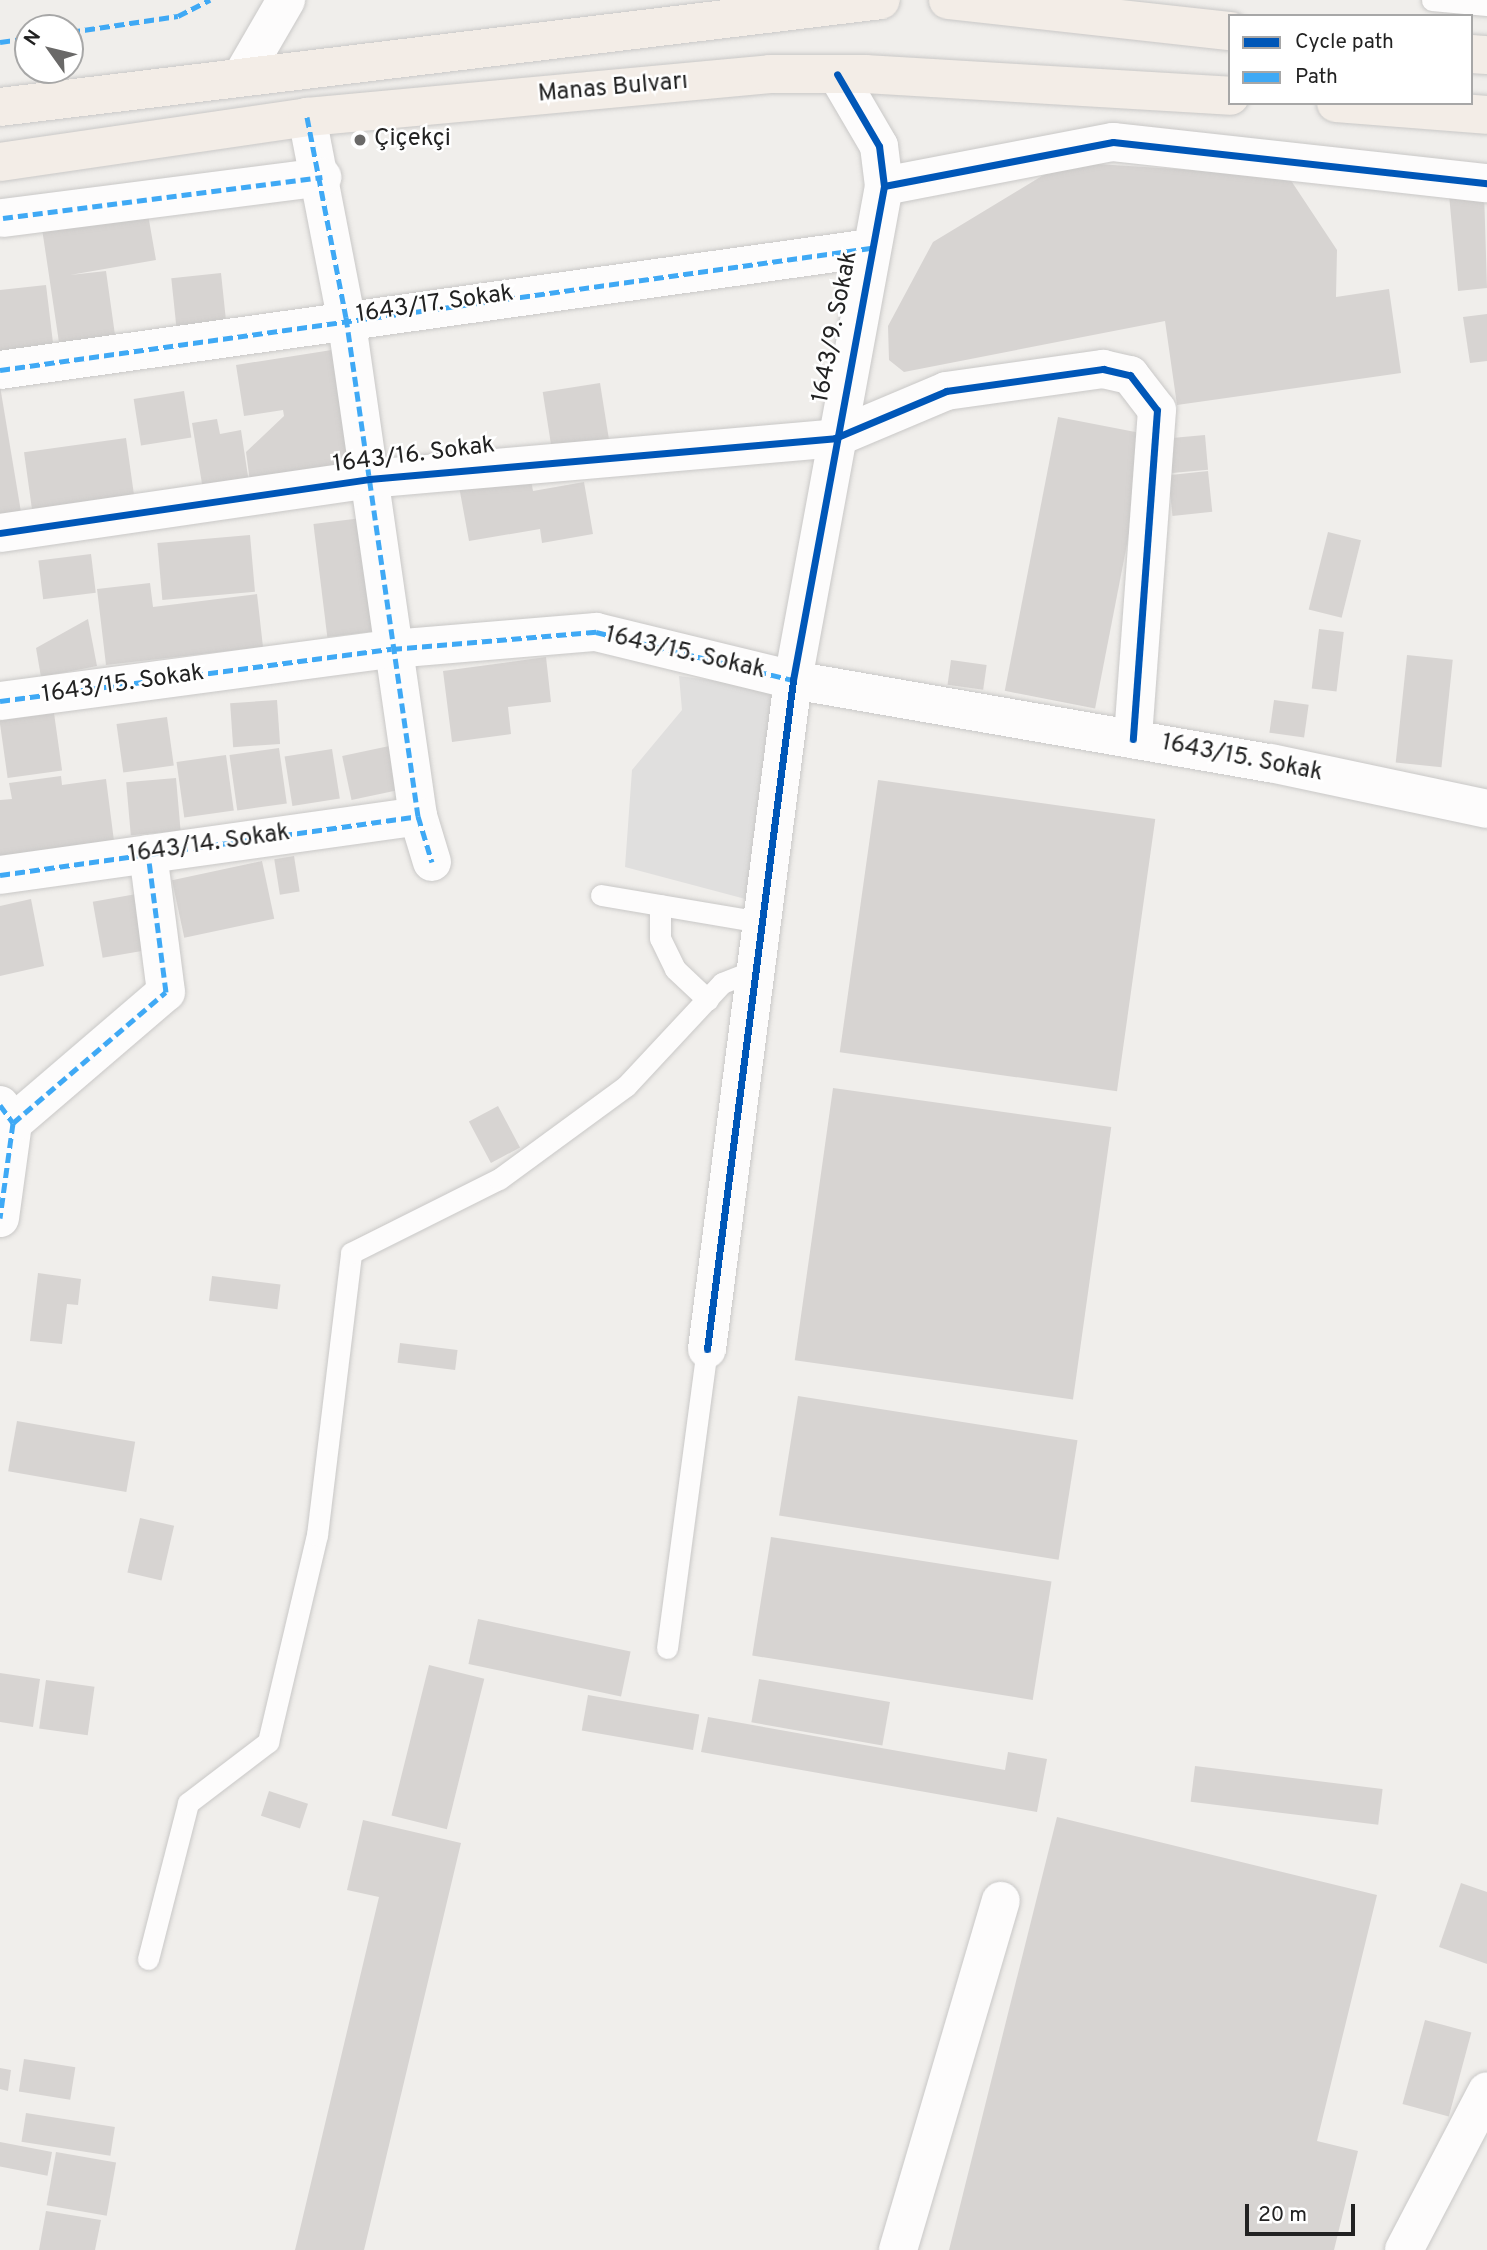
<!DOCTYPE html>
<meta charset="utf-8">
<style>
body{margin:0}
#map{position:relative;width:1487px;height:2250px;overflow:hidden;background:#f0eeeb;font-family:Overpass,sans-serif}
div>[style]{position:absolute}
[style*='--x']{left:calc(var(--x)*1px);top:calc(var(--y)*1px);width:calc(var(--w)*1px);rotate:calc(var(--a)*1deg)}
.parking>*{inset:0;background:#e0dfde}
.building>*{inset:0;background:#d7d4d2;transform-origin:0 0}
.roads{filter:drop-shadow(0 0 2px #c9c8c7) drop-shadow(0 0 2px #c9c8c7)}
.service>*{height:21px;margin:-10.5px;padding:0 10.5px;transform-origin:10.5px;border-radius:10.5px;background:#fdfcfc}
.minor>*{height:38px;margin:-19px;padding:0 19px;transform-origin:19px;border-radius:19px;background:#fdfcfc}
.primary>*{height:38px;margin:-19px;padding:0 19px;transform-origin:19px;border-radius:19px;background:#f3ede7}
.quiet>*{height:5px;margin-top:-2.5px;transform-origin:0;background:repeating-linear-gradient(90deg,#3fa9f5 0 10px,transparent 0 15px)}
.cycleway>*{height:7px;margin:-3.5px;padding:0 3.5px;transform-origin:3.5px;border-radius:3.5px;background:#0057b8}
.dots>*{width:19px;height:19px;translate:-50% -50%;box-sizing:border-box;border:4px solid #fff;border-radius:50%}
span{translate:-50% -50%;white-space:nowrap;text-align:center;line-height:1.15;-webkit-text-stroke:5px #fff;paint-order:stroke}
.street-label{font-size:24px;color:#222}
.poi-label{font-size:24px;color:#222}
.left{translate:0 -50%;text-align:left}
.legend{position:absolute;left:1228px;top:14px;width:245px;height:91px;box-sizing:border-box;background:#fff;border:2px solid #a7a7a7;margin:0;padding:9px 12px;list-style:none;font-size:21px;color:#222}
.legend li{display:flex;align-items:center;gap:14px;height:35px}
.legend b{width:35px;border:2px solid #a7a7a7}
.north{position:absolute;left:14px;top:14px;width:70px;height:70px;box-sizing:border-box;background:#fff;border:2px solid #a7a7a7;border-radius:50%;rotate:304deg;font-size:19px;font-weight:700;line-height:28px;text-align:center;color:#222}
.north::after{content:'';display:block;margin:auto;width:24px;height:32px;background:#6a6968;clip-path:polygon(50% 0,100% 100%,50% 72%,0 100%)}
.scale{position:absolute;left:1245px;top:2204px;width:110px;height:32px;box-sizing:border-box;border:4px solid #222;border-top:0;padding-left:9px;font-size:21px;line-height:24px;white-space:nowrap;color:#222;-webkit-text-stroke:5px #fff;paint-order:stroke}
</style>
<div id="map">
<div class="parking">
<i style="clip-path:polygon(679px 676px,777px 689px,753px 901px,625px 867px,632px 770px,682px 710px)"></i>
</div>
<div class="building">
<i style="clip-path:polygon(1065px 162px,1288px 176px,1337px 250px,1336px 297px,1389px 289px,1401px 373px,1177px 405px,1165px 321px,904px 372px,889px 360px,888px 326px,933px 242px)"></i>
<i style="clip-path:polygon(1484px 191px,1487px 288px,1458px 291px,1449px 195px)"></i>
<i style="clip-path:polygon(146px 203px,156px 260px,70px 275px,106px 271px,116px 342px,60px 349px,41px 222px)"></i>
<i style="left:221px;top:273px;width:50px;height:50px;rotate:84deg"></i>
<i style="clip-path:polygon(46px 285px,54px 351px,0 358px,0 290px)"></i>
<i style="clip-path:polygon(1487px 314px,1487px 361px,1470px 363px,1463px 317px)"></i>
<i style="clip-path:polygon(338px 349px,356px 466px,250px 482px,246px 452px,284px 416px,283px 410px,244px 416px,236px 365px)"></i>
<i style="left:600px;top:383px;width:58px;height:58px;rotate:81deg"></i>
<i style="clip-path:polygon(0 386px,22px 518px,0 521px)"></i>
<i style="left:184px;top:391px;width:47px;height:51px;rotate:81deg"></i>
<i style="left:1058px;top:417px;width:92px;height:279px;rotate:11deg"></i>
<i style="clip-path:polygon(217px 419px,220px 434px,241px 430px,249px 483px,203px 490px,192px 423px)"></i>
<i style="left:1205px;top:435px;width:35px;height:36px;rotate:85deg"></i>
<i style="left:126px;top:438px;width:68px;height:103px;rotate:82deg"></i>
<i style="clip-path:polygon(529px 468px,533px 491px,584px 482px,593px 534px,542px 543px,540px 529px,469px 541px,458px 481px)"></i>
<i style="left:1208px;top:471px;width:41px;height:40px;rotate:84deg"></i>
<i style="left:370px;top:517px;width:114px;height:57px;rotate:83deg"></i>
<i style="left:1328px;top:532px;width:34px;height:80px;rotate:14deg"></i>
<i style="left:250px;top:535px;width:57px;height:93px;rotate:85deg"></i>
<i style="left:91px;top:554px;width:39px;height:53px;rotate:83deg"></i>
<i style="clip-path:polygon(150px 583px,153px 607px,257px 594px,263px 647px,106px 665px,97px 589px)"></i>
<i style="clip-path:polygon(88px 619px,97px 666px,41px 677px,36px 648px)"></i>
<i style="left:1319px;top:629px;width:25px;height:60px;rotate:7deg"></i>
<i style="left:1407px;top:655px;width:46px;height:108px;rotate:6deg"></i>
<i style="clip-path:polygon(546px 657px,551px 702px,508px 707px,511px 734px,452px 742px,443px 671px)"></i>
<i style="left:951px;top:660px;width:36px;height:25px;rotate:8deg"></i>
<i style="left:277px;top:700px;width:44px;height:47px;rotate:86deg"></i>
<i style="left:1274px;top:700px;width:35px;height:33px;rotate:8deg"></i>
<i style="left:54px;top:713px;width:58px;height:55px;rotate:82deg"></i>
<i style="left:167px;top:717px;width:49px;height:51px;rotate:82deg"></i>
<i style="left:394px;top:745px;width:45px;height:53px;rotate:78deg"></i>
<i style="left:279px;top:748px;width:56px;height:50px;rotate:82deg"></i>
<i style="left:332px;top:749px;width:50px;height:48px;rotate:81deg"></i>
<i style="left:226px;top:755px;width:56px;height:50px;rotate:82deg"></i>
<i style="clip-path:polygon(61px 776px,62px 785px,106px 779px,114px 841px,0 858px,0 800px,12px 799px,9px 783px)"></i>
<i style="left:176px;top:778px;width:53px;height:50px;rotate:85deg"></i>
<i style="left:878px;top:780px;width:280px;height:275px;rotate:8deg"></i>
<i style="left:294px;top:856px;width:36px;height:20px;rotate:81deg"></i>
<i style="left:262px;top:861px;width:59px;height:92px;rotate:78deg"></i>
<i style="left:142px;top:893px;width:57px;height:50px;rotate:80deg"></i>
<i style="clip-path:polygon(31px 899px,44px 966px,0 976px,0 906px)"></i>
<i style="left:833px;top:1088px;width:281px;height:275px;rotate:8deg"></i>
<i style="left:498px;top:1106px;width:47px;height:33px;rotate:62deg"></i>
<i style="clip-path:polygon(38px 1273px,81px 1279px,78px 1305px,67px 1304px,62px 1344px,30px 1341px)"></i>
<i style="left:212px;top:1276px;width:69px;height:25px;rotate:7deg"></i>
<i style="left:400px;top:1343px;width:58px;height:20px;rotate:7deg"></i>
<i style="left:798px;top:1396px;width:283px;height:121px;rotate:9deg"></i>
<i style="left:17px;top:1421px;width:120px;height:51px;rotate:10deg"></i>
<i style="left:140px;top:1518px;width:35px;height:56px;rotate:13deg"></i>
<i style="left:771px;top:1537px;width:284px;height:120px;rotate:9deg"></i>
<i style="left:478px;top:1619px;width:156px;height:46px;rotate:12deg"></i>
<i style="left:429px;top:1665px;width:57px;height:155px;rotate:14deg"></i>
<i style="clip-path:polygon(0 1673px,40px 1679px,33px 1727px,0 1722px)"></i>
<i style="left:759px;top:1679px;width:133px;height:44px;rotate:10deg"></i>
<i style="left:46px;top:1680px;width:49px;height:49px;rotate:8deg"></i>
<i style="left:588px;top:1695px;width:113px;height:36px;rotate:10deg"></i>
<i style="clip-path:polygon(708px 1717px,1005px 1770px,1008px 1752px,1047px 1759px,1037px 1812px,701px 1752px)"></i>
<i style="left:1195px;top:1766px;width:189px;height:36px;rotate:7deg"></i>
<i style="left:269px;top:1791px;width:41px;height:26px;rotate:18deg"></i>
<i style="clip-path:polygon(1057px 1817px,1377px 1895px,1317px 2141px,1358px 2151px,1334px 2250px,949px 2250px)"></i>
<i style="clip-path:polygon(363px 1820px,461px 1843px,364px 2250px,295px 2250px,379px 1897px,347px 1890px)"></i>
<i style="clip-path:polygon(1461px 1883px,1487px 1892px,1487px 1964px,1439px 1947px)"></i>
<i style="left:1425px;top:2020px;width:48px;height:87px;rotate:15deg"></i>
<i style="left:24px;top:2059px;width:52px;height:33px;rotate:9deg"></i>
<i style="clip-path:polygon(0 2068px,11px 2070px,8px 2091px,0 2089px)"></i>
<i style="left:26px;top:2113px;width:90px;height:29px;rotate:9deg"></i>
<i style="left:0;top:2142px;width:53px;height:24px;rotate:11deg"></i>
<i style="left:56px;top:2152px;width:61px;height:54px;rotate:10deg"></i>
<i style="clip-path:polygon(46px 2211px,101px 2220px,95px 2250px,39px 2250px)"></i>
</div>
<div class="roads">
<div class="service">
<i style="--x:1432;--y:0;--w:55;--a:5.2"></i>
<i style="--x:601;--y:895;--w:167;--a:9.6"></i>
<i style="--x:660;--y:905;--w:33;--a:90"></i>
<i style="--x:660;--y:938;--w:34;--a:64"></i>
<i style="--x:675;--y:969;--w:45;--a:43.2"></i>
<i style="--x:667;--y:1648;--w:302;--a:-82.4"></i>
<i style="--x:148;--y:1959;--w:161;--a:-75.6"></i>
<i style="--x:188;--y:1803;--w:101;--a:-37.3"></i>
<i style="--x:268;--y:1742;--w:213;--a:-76.7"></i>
<i style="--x:317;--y:1535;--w:284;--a:-83.1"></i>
<i style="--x:351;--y:1253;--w:165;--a:-26.6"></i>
<i style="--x:499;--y:1179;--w:157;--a:-36.2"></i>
<i style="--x:626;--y:1086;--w:141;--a:-47"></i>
<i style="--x:722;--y:983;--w:41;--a:-21.5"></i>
</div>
<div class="minor">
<i style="--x:242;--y:76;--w:88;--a:-59.9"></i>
<i style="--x:307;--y:117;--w:204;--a:79"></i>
<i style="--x:346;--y:317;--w:504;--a:81.79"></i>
<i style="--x:418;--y:816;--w:48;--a:73.1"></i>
<i style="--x:884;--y:186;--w:233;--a:-10.9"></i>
<i style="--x:1113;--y:142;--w:376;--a:6.3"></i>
<i style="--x:3;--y:218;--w:322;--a:-7.3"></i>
<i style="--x:0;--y:370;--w:879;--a:-7.98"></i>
<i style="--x:0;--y:533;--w:373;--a:-8.3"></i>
<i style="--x:369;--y:479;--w:468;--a:-5"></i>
<i style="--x:835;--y:438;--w:121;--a:-22.9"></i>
<i style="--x:946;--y:391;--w:159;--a:-8"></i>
<i style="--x:1103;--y:369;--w:28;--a:13"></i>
<i style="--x:1130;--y:375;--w:44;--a:52.4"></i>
<i style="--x:1157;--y:410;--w:330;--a:94.2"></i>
<i style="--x:0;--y:701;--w:395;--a:-7.6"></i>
<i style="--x:392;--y:649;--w:205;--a:-4.8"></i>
<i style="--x:596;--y:632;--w:203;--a:13.7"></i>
<i style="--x:793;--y:680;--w:485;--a:9.9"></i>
<i style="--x:1271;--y:763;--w:221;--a:12"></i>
<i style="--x:0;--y:875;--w:422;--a:-8"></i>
<i style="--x:0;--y:1105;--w:22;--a:54"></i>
<i style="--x:13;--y:1123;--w:96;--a:97.8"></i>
<i style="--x:13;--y:1123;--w:201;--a:-40.6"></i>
<i style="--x:166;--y:992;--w:139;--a:-97.4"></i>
<i style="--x:707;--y:1349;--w:675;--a:-82.67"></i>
<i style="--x:793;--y:680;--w:502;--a:-79.56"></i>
<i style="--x:884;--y:186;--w:40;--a:-97.1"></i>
<i style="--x:879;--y:146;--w:83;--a:-120.3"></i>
<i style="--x:898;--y:2250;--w:364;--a:-73.6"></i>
<i style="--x:1404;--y:2250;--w:179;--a:-62.4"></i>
</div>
<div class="primary">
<i style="--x:948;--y:0;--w:284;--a:6.3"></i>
<i style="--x:1471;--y:54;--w:16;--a:4"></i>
<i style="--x:1336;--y:103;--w:151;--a:4.5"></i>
<i style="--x:0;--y:107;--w:887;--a:-6.92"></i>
<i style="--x:0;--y:162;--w:310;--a:-8.3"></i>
<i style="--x:307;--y:117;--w:465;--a:-5.3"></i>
<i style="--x:770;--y:74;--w:95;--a:0"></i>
<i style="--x:865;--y:74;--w:366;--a:3.4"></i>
</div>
</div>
<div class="quiet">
<i style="--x:70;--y:32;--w:109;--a:-8.4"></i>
<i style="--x:178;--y:16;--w:36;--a:-27"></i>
<i style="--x:0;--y:42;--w:28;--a:-8"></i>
<i style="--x:307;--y:117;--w:204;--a:79"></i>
<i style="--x:346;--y:317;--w:504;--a:81.79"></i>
<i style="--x:418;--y:816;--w:48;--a:73.1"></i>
<i style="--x:3;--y:218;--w:322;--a:-7.3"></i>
<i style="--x:0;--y:370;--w:879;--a:-7.98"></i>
<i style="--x:0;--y:701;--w:395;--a:-7.6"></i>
<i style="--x:392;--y:649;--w:205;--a:-4.8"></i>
<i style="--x:596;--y:632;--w:203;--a:13.7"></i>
<i style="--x:0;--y:875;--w:422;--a:-8"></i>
<i style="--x:0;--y:1105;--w:22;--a:54"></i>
<i style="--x:13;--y:1123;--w:96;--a:97.8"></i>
<i style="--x:13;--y:1123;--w:201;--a:-40.6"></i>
<i style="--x:166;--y:992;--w:139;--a:-97.4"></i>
</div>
<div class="cycleway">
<i style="--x:884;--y:186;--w:233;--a:-10.9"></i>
<i style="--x:1113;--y:142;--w:376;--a:6.3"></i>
<i style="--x:0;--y:533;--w:373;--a:-8.3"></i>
<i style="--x:369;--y:479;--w:468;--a:-5"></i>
<i style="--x:835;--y:438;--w:121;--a:-22.9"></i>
<i style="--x:946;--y:391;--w:159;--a:-8"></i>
<i style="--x:1103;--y:369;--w:28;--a:13"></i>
<i style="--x:1130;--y:375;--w:44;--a:52.4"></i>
<i style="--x:1157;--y:410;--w:330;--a:94.2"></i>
<i style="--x:707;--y:1349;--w:675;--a:-82.67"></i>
<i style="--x:793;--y:680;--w:502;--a:-79.56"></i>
<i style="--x:884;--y:186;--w:40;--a:-97.1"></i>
<i style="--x:879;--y:146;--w:83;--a:-120.3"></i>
</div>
<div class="dots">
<i style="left:360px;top:140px;background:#6a6968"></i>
</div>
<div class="street-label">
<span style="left:613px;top:89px;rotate:-5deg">Manas Bulvarı</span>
<span style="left:435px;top:305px;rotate:-8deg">1643/17. Sokak</span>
<span style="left:836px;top:327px;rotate:-79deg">1643/9. Sokak</span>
<span style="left:414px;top:456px;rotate:-7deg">1643/16. Sokak</span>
<span style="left:685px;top:654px;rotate:13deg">1643/15. Sokak</span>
<span style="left:123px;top:685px;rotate:-8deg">1643/15. Sokak</span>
<span style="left:1242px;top:759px;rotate:11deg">1643/15. Sokak</span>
<span style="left:209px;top:845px;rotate:-8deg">1643/14. Sokak</span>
</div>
<div class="poi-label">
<span class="left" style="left:374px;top:140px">Çiçekçi</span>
</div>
<ul class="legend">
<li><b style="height:9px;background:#0057b8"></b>Cycle path</li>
<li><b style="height:9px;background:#3fa9f5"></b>Path</li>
</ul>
<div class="north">N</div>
<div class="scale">20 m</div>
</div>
